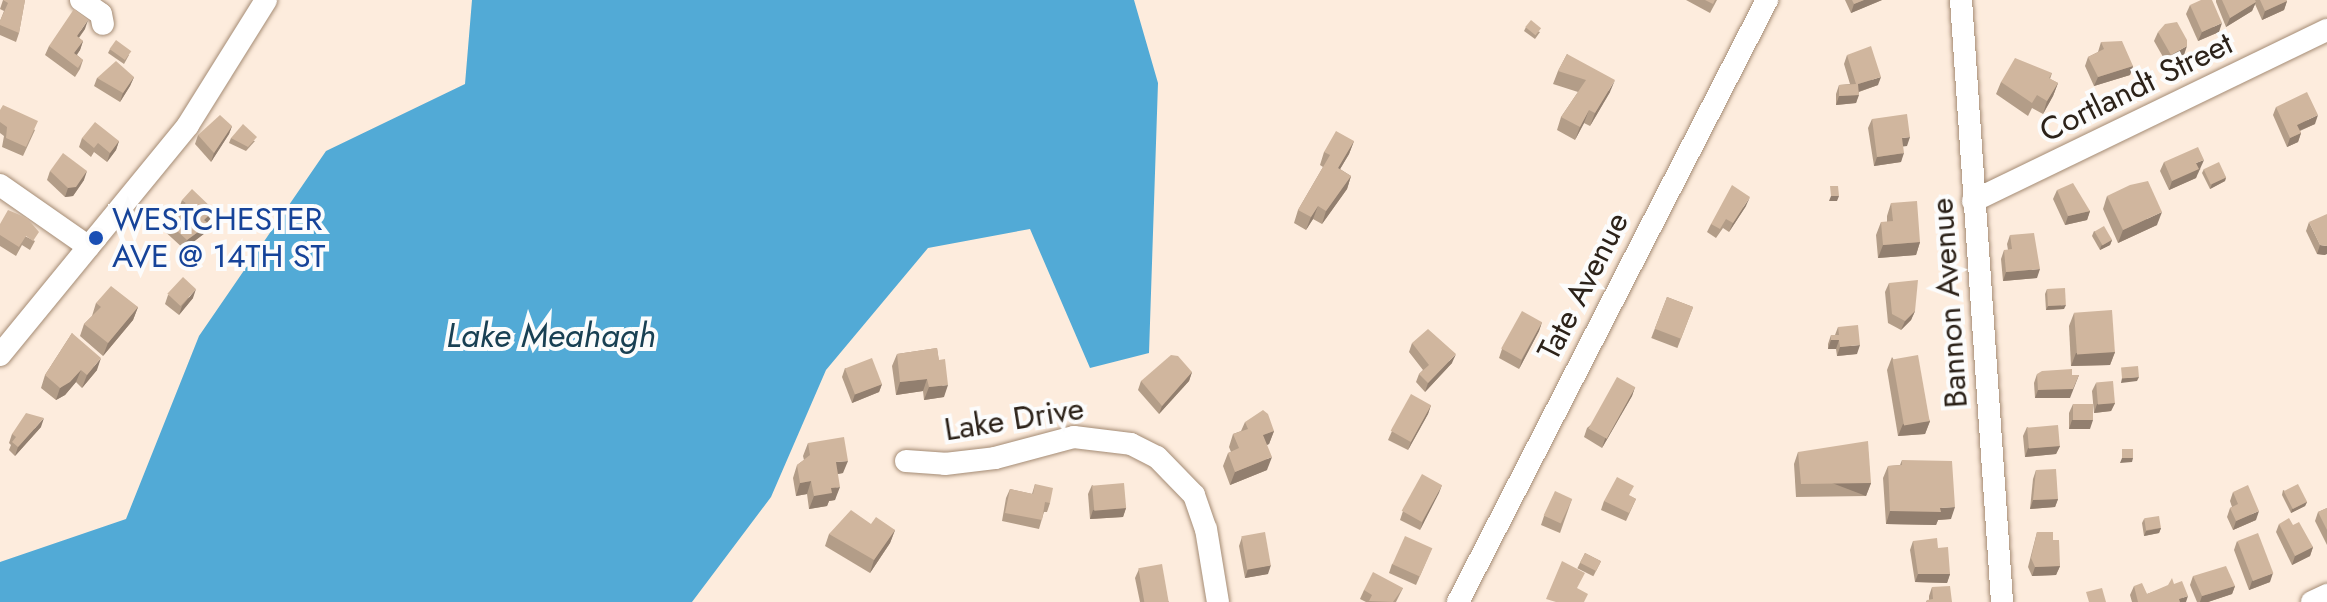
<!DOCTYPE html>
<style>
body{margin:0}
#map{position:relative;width:2327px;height:602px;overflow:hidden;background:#fdecdd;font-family:Jost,sans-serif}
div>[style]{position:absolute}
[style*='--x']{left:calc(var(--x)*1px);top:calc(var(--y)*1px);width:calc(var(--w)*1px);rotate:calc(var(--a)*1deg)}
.water>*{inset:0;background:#52aad6}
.roads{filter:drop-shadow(0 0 2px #a48b74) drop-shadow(0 0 2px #a48b74)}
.minor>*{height:22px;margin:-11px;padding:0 11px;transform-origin:11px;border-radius:11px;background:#fff}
.wall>*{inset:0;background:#b39d88;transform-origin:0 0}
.shaded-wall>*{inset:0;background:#927f6f;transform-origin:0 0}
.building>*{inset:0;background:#d0b69e;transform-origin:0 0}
.dots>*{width:22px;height:22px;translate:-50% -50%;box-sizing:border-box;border:4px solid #fcfcfc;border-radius:50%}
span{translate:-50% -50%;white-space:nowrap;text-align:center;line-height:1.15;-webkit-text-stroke:8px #fcfcfc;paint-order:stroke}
.street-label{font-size:32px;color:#2c2219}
.transit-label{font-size:32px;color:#164399}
.left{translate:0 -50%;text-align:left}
.water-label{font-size:34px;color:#194053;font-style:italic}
</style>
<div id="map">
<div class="water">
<i style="clip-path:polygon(472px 0,1134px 0,1158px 83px,1149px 353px,1090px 368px,1030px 229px,928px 248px,826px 370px,771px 497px,692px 602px,0 602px,0 562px,126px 519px,199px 336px,326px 151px,465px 84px)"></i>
</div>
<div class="roads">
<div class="minor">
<i style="--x:81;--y:0;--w:24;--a:35"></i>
<i style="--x:101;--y:14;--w:10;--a:79"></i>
<i style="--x:1961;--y:0;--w:603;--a:86.1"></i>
<i style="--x:0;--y:185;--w:108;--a:34.9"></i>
<i style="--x:1973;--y:201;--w:393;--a:-25.8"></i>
<i style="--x:0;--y:355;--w:297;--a:-50.7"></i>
<i style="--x:188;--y:125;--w:147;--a:-58"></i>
<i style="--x:906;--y:461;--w:39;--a:4"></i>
<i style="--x:945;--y:464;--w:50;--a:-6.8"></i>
<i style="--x:995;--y:458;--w:82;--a:-14.9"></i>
<i style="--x:1074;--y:437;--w:57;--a:7"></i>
<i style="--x:1131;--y:444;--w:29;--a:27"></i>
<i style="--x:1157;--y:457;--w:53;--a:45.8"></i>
<i style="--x:1194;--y:495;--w:36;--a:71"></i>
<i style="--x:1206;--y:529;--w:74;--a:80.7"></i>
<i style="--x:1458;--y:602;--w:677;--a:-62.83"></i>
<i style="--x:2312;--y:602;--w:17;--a:-25"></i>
</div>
</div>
<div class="wall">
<i style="clip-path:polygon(3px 0,25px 0,19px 33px,16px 42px,0 35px,0 21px,4px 11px,0 9px)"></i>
<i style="clip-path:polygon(1686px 0,1717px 0,1710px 13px)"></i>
<i style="clip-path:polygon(1845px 0,1882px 0,1851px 13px)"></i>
<i style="clip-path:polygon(2216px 0,2286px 0,2287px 1px,2284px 10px,2262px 20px,2255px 4px,2252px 11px,2226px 27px,2216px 2px)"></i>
<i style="clip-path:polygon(2190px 5px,2219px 32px,2198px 41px,2186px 14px)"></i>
<i style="clip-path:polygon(1526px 27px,1540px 32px,1535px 39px,1524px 31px)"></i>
<i style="clip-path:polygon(85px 29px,79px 38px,83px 41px,80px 50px,77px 55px,83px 60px,80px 69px,75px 77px,45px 55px,49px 46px)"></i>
<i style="clip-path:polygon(2158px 32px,2184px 55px,2167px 64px,2154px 41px)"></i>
<i style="clip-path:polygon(2101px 42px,2133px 66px,2130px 75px,2094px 86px,2085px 66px,2088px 57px,2098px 52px)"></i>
<i style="clip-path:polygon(110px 49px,129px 55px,124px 64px,108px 53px)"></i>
<i style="clip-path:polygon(1567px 54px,1610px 92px,1590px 126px,1584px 123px,1575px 140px,1557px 130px,1561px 117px,1578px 92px,1553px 84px,1558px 71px)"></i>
<i style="clip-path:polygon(1847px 55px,1878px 85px,1859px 92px,1856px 103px,1836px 105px,1836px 94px,1839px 85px,1850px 84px,1844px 64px)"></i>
<i style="clip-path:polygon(2052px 73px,2050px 79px,2058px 83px,2053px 96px,2043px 114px,2032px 108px,2028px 116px,1996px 94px,2001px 82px)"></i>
<i style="clip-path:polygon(134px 77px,130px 86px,120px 102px,94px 86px,97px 78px)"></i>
<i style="clip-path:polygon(2276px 107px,2315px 124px,2300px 131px,2301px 133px,2298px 142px,2287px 147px,2273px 115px)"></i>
<i style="clip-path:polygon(0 110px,35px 130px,23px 156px,2px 147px,4px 136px,0 133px)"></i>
<i style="clip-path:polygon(1872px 119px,1907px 146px,1903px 146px,1901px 162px,1874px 166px,1868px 128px)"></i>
<i style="clip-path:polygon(232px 126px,229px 134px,211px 162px,195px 144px,198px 135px)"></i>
<i style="clip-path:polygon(82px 138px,119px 141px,116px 150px,107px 162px,94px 152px,91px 157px,79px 147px)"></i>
<i style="clip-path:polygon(231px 138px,255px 141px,246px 151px,229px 143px)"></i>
<i style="clip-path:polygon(1354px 141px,1349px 154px,1340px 169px,1351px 176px,1347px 189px,1322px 224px,1313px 219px,1306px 230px,1294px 223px,1298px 210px,1323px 167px,1320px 165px,1324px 152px)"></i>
<i style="clip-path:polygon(2164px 162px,2201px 169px,2198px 170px,2196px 178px,2169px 190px,2160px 171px)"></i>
<i style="clip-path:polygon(2204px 169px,2226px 177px,2225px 181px,2210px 189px,2202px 173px)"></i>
<i style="clip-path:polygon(50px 171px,84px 180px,73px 196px,65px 197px,47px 180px)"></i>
<i style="clip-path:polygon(2057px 190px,2090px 211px,2087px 220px,2065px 225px,2053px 199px)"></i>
<i style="clip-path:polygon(2107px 196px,2157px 225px,2118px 243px,2103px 209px)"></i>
<i style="clip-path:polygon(182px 200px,211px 218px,207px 223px,205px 233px,184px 249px,161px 228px,164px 219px,179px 208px)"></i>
<i style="clip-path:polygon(1891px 203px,1920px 242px,1916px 255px,1878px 258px,1876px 235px,1881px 222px,1887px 222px,1887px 216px)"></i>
<i style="clip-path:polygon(1746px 206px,1729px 232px,1723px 228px,1716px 238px,1707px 232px,1711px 224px)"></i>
<i style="clip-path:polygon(2309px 222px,2325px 255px,2317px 254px,2306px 231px)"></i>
<i style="clip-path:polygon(0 224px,35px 241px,30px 250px,22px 245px,16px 256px,0 246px)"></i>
<i style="clip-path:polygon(2094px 231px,2112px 240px,2110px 245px,2100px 250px,2092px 236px)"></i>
<i style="clip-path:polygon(2010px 235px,2037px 278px,2003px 281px,2001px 259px,2004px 250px,2008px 250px,2007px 244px)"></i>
<i style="clip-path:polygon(1889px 283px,1915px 311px,1911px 320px,1901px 330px,1888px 323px,1885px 292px)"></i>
<i style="clip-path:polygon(2047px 289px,2064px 309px,2046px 310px,2045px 294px)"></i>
<i style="clip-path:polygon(168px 295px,193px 298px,179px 315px,165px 304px)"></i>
<i style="left:1667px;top:297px;width:28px;height:44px;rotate:21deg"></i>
<i style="clip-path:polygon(96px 303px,138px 307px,133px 320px,103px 356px,80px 336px,84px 324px,92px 316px)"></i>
<i style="clip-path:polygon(2074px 313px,2115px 352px,2110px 365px,2071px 366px,2069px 326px)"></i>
<i style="clip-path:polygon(1542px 322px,1539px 331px,1519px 369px,1499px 358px,1502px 349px)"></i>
<i style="clip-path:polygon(1838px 327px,1857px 354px,1837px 356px,1836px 349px,1828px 349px,1828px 344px,1831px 335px,1835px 335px)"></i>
<i style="clip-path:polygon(72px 333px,97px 370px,82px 388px,76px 382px,65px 395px,56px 400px,41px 388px,45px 375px)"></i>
<i style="clip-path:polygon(1412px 343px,1452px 363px,1425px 392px,1416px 382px,1419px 374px,1423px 370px,1409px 352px)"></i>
<i style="clip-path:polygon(937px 348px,944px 397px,924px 400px,923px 391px,896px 395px,892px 366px,897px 354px)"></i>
<i style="clip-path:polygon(1892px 357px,1930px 421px,1925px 434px,1898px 436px,1887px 370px)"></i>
<i style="clip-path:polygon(845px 368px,882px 384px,879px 392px,852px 403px,842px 377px)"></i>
<i style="clip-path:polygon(1192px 372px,1189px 381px,1159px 414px,1138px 390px,1141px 381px)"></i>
<i style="clip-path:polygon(2037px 374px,2070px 398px,2035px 398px,2034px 383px)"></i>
<i style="clip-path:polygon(2096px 383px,2115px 403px,2111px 411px,2094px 413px,2092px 391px)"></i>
<i style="clip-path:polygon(1635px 387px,1632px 396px,1602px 448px,1584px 437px,1587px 428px)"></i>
<i style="clip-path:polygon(2073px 404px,2090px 429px,2069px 429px,2069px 413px)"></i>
<i style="clip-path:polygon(1431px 405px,1428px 414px,1408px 450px,1388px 440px,1392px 431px)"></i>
<i style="clip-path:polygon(1245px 422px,1274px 431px,1269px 444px,1267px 445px,1267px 470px,1230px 485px,1223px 466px,1228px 453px,1231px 452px,1229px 447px,1233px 434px,1241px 431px)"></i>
<i style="clip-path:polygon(41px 427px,15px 456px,9px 450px,11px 445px,9px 443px,12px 434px)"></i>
<i style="clip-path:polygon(2027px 427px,2060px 446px,2056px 454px,2025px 457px,2023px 436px)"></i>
<i style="clip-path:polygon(808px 443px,843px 473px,838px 474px,835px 500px,829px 501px,827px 506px,809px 509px,807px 494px,796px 496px,793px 478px,797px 465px,804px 460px,803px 456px)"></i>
<i style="clip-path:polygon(1798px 452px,1871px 483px,1866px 496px,1796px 497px,1794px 464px)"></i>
<i style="clip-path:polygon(1902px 460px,1951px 519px,1938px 520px,1936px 525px,1886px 524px,1883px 478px,1888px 466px,1900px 465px)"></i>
<i style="clip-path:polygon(2036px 470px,2058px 499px,2055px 507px,2030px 509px,2033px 479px)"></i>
<i style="clip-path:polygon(1035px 484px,1050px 503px,1047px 512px,1044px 512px,1039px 529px,1002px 521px,1006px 498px,1010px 489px,1032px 494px)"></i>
<i style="clip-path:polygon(1092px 485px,1126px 508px,1123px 517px,1090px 519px,1088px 494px)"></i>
<i style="clip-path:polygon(1442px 485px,1420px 530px,1400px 520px,1403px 511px)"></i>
<i style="clip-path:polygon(2283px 490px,2307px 502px,2305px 506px,2291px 513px,2282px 495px)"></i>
<i style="clip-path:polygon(2233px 492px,2256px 520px,2233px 530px,2227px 517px,2230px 508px,2232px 507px,2230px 501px)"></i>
<i style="clip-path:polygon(1630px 496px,1636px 499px,1626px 521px,1601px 510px,1604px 501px)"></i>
<i style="clip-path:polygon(1572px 499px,1560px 533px,1541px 525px,1544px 516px)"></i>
<i style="clip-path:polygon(2327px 508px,2327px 545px,2315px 521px,2318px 512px)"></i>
<i style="clip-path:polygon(2144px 519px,2161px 528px,2159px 533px,2144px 536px,2142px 523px)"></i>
<i style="clip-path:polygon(871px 524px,895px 530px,890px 543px,870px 573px,825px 546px,829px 534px)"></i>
<i style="clip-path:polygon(2279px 524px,2313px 547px,2310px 556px,2292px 565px,2276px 532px)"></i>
<i style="clip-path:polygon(2037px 532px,2053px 540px,2060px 566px,2056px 575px,2032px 576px,2028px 567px)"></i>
<i style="clip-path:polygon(1242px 537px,1268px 574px,1245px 578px,1239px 546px)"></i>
<i style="clip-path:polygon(1913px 541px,1938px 548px,1950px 574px,1947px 583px,1915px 582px,1910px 550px)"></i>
<i style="clip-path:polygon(2237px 541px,2270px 582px,2249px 590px,2234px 550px)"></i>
<i style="clip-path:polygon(1432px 548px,1416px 585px,1389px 573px,1392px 564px)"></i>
<i style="left:1585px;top:553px;width:18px;height:17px;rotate:27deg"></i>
<i style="clip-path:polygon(1139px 569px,1169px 602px,1140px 602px,1135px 578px)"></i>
<i style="clip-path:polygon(2193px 576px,2235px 586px,2232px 594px,2208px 602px,2197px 602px,2190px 585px)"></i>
<i style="clip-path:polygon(2174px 584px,2186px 602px,2132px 602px,2130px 595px,2134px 586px,2147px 594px)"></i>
<i style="clip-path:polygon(1932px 587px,1952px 602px,1926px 602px,1927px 600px,1929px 600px,1929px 596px)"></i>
<i style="clip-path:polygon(1403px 588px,1396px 602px,1366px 602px,1360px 599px,1364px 590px)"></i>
</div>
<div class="shaded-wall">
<i style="clip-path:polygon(1864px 0,1882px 0,1851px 13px,1854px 4px)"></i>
<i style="clip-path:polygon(2287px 1px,2284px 10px,2262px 20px,2265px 11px)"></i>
<i style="clip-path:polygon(2256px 2px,2252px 11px,2226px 27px,2230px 18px)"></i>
<i style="clip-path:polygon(88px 20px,85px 29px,73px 45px,77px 36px)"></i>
<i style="clip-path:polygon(2222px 23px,2219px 32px,2198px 41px,2202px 32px)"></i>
<i style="clip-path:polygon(83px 41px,80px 50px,71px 62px,74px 53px)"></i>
<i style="clip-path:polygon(2187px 46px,2184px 55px,2167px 64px,2171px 55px)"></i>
<i style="clip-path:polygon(2133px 66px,2130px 75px,2094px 86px,2098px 77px)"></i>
<i style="clip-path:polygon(134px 77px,130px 86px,120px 102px,123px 93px)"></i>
<i style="clip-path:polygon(1881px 77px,1878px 85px,1855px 93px,1858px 84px)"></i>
<i style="clip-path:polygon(1615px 80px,1610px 92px,1590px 126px,1595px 113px)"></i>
<i style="clip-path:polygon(2058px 83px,2053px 96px,2043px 114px,2047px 101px)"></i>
<i style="clip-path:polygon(1859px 95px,1856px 103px,1836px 105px,1839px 96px)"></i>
<i style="clip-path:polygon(1589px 110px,1584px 123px,1575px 140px,1580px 127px)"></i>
<i style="clip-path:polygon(2318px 115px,2315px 124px,2294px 133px,2297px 125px)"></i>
<i style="clip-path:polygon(232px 126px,229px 134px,211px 162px,214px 153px)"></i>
<i style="clip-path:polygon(2301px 133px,2298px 142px,2287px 147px,2290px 138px)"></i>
<i style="clip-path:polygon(1910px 137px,1907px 146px,1899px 147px,1902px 138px)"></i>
<i style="clip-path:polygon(119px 141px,116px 150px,107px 162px,110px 153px)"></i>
<i style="clip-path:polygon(1354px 141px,1349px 154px,1333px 181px,1338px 168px)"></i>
<i style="clip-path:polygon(1904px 153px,1901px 162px,1874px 166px,1877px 157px)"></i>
<i style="clip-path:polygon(2204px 160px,2196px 178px,2169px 190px,2172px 181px,2196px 163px)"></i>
<i style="clip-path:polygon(87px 171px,84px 180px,73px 196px,65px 197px,68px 188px)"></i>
<i style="clip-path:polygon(1351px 176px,1347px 189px,1322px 224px,1326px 211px)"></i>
<i style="clip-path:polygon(2226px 177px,2225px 181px,2210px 189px,2212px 184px)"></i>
<i style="clip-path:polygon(1831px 196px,1839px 196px,1837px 201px,1829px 201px)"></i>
<i style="clip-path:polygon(1750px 197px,1746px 206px,1729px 232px,1733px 223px)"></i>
<i style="clip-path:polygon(1318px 206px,1313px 219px,1306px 230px,1311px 217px)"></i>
<i style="clip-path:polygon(214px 210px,211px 218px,201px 229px,204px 220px)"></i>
<i style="clip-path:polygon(2090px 211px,2087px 220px,2065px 225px,2068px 216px)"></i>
<i style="clip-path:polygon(2162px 212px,2157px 225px,2118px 243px,2123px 230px)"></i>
<i style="clip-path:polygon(209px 224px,205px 233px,184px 249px,187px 240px)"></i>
<i style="clip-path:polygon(2112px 240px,2110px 245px,2100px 250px,2101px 246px)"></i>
<i style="clip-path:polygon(1920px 242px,1916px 255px,1878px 258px,1883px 245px)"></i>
<i style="clip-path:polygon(2320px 245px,2327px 246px,2327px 254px,2325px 255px,2317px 254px)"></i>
<i style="clip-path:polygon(2040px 269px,2037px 278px,2003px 281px,2006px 272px)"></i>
<i style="clip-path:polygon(196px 289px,193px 298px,179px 315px,182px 306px)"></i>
<i style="clip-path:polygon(2066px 305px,2064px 309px,2046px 310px,2048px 306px)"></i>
<i style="clip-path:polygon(138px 307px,133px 320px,103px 356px,108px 343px)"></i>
<i style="clip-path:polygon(1915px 311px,1911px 320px,1901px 330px,1905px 321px)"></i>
<i style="clip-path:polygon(1542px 322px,1539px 331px,1519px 369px,1522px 360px)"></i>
<i style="clip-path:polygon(1831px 340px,1839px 340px,1836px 349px,1828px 349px)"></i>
<i style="clip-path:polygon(1860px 345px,1857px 354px,1837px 356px,1840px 347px)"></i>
<i style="clip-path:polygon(2115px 352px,2110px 365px,2071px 366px,2076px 353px)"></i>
<i style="clip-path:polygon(1456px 354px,1452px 363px,1425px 392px,1428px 383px)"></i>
<i style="clip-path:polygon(101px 358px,97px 370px,82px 388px,87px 375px)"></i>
<i style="clip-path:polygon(81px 370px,76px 382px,65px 395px,56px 400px,60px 388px)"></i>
<i style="clip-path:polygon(1192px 372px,1189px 381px,1159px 414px,1162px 406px)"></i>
<i style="clip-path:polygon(2079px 375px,2070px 398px,2035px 398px,2038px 390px)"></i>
<i style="clip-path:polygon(2139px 377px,2137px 381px,2121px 383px,2122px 378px)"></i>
<i style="clip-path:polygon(927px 379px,923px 391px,896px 395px,900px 382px)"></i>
<i style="clip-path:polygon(882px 384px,879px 392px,852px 403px,855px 394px)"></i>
<i style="clip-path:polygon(948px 385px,944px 397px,924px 400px,929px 387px)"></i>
<i style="clip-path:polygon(1635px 387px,1632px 396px,1602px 448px,1605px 439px)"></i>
<i style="clip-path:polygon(2115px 403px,2111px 411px,2094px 413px,2097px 404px)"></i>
<i style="clip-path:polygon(1431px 405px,1428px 414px,1408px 450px,1411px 442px)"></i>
<i style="clip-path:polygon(44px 418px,41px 427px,15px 456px,18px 447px)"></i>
<i style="clip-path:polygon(2072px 420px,2093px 420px,2090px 429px,2069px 429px)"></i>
<i style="clip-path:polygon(1930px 421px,1925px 434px,1898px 436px,1903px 424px)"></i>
<i style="clip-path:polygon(1274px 431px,1269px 444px,1258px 448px,1263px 435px)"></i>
<i style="clip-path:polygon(2060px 446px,2056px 454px,2025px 457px,2028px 448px)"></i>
<i style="clip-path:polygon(1272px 457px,1267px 470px,1230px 485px,1235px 472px)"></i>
<i style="clip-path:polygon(2122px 458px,2133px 458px,2132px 462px,2120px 463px)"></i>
<i style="clip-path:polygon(848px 461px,843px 473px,831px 475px,836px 462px)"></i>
<i style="clip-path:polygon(811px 481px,807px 494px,796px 496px,800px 483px)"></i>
<i style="left:1871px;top:483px;width:14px;height:70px;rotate:111deg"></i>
<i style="clip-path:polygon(1442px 485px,1439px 493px,1420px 530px,1423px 521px)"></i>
<i style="clip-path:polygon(840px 487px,835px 500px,829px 501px,827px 506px,809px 509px,814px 496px,831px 488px)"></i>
<i style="clip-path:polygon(2058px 499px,2055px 507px,2030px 509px,2033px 500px)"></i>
<i style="clip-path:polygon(2307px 502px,2305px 506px,2291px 513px,2292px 509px)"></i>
<i style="clip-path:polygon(1955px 507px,1951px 519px,1938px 520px,1936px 525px,1886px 524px,1890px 511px)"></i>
<i style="clip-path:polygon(1126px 508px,1123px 517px,1090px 519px,1093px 510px)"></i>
<i style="clip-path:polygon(2259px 511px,2256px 520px,2233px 530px,2236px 521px)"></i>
<i style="clip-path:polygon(2161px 528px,2159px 533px,2144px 536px,2146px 531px)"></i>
<i style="clip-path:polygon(895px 530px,890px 543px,870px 573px,874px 560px)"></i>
<i style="clip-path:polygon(2313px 547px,2310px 556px,2292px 565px,2295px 556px)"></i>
<i style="clip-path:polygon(1271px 565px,1268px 574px,1245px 578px,1248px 569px)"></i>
<i style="clip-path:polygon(2060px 566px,2056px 575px,2032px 576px,2035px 567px)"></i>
<i style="clip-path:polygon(2273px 573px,2270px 582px,2249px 590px,2252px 581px)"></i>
<i style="clip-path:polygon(1918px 574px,1950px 574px,1947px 583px,1915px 582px)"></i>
<i style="clip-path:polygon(2235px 586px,2232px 594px,2208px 602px,2200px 602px,2202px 596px)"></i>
<i style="clip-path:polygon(2188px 596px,2186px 602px,2178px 602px,2179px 599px)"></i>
</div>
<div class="building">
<i style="clip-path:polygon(3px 0,25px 0,19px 33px,0 25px,0 21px,8px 3px)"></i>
<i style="clip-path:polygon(1705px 0,1715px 0,1713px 4px)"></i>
<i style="clip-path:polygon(1852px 0,1864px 0,1854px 4px)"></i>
<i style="clip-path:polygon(2201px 0,2212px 0,2222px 23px,2202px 32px,2190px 5px)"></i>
<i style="clip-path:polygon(2222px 0,2255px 0,2256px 2px,2230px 18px)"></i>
<i style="clip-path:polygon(2260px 0,2286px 0,2287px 1px,2265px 11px)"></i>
<i style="clip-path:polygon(74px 9px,88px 20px,77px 36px,83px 41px,74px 53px,83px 60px,78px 68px,49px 46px)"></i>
<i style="left:1531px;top:20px;width:13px;height:9px;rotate:39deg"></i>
<i style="clip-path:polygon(2177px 22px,2187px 40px,2187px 46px,2171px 55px,2158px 32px,2165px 24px)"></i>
<i style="left:116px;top:40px;width:19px;height:11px;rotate:36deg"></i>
<i style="clip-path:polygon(2122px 41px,2133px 66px,2098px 77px,2088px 57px,2104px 49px,2101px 42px)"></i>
<i style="clip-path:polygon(1871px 46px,1881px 77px,1858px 84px,1859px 95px,1839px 96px,1839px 85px,1856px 84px,1847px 55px)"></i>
<i style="clip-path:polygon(1567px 54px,1615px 80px,1595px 113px,1589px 110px,1580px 127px,1561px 117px,1586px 80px,1558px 71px)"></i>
<i style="clip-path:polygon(2015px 58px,2052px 73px,2049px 78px,2058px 83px,2047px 101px,2037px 95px,2032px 103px,2001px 82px)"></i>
<i style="clip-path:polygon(116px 61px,134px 77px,123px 93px,97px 78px)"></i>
<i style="clip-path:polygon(2307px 92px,2318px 115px,2297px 125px,2301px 133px,2290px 138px,2276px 107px)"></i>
<i style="clip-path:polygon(3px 105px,38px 121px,26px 147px,6px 138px,7px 127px,0 122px,0 110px)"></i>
<i style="clip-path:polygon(1907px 114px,1910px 137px,1902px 138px,1904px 153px,1877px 157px,1872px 119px)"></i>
<i style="clip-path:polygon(220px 115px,232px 126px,214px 153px,198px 135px)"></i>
<i style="clip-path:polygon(95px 122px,119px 141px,110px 153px,98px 143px,94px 148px,82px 138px)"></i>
<i style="clip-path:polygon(243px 124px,257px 137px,248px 147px,231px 138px)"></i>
<i style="clip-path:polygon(1336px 131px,1354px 141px,1338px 168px,1351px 176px,1326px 211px,1318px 206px,1311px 217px,1298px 210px,1330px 155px,1324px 152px)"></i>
<i style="clip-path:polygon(2198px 147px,2204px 160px,2196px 163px,2199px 169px,2172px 181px,2164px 162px)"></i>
<i style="clip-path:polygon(63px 153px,87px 171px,76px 187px,68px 188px,50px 171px)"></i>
<i style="left:2219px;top:162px;width:17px;height:17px;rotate:65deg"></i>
<i style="clip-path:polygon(2148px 181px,2162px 212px,2123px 230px,2107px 196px,2130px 185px)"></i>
<i style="clip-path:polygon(2073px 183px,2090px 211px,2068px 216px,2057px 190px)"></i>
<i style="clip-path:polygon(1732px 185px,1750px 197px,1733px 223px,1726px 219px,1720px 229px,1711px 224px)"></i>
<i style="clip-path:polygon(1830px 186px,1838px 186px,1839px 196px,1831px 196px)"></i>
<i style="clip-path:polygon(192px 189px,214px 210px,204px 220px,209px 224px,187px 240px,164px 219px,186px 203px,182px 200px)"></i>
<i style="clip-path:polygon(1917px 201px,1920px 242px,1883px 245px,1881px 222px,1893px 221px,1891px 203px)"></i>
<i style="clip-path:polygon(8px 210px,27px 218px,39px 232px,33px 241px,26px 236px,19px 247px,0 235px,0 224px)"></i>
<i style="clip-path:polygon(2327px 214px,2327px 246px,2320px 245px,2309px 222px)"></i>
<i style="left:2104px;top:226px;width:16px;height:11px;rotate:60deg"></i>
<i style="clip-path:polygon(2034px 233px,2040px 269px,2006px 272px,2004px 250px,2012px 249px,2010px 235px)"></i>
<i style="left:183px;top:277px;width:18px;height:23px;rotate:43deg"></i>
<i style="clip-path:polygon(1918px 280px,1915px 311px,1905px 321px,1892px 314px,1889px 283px)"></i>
<i style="clip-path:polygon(111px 286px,138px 307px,108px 343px,84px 324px,101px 307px,96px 303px)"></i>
<i style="left:2065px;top:288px;width:17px;height:18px;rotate:87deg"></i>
<i style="left:1667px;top:297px;width:28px;height:34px;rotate:21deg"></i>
<i style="left:2112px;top:310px;width:42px;height:38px;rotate:86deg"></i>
<i style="left:1522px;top:311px;width:23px;height:43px;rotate:29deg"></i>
<i style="clip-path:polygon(1858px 325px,1860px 345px,1840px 347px,1839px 340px,1831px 340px,1831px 335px,1839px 335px,1838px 327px)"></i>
<i style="clip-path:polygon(1428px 329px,1456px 354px,1428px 383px,1419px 374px,1429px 365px,1412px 343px)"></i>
<i style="clip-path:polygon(72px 333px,101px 358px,87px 375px,81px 370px,70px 382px,60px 388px,45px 375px)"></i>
<i style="clip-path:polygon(937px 348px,939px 360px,945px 359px,948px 385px,929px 387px,927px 379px,900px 382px,897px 354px)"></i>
<i style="clip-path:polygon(1171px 355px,1178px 356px,1192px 372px,1162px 406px,1141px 381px)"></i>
<i style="left:1918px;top:355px;width:67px;height:26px;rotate:80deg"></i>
<i style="left:872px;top:358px;width:28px;height:29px;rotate:69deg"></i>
<i style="left:2138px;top:366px;width:11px;height:17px;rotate:85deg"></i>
<i style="clip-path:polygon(2072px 369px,2072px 375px,2079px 375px,2073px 389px,2038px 390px,2037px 374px,2042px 371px)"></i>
<i style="left:1617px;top:377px;width:21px;height:59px;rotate:29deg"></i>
<i style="left:2113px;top:381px;width:22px;height:17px;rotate:85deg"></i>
<i style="left:1411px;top:394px;width:23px;height:42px;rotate:29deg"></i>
<i style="left:2073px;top:404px;width:20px;height:16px"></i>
<i style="clip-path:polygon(1263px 410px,1268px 414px,1274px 431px,1263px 435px,1272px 457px,1235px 472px,1228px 453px,1239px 448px,1233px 434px,1248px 429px,1245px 422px)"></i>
<i style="clip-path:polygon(26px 413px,44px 418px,18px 447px,12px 442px,16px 437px,12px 434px)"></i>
<i style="left:2058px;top:425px;width:21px;height:31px;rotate:85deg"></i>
<i style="clip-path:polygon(844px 437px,848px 461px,836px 462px,840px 487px,831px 488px,832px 493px,814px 496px,811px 481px,800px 483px,797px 465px,810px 455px,808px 443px)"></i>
<i style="clip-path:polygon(1868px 441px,1871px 483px,1801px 484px,1798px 452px)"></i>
<i style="left:2133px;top:449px;width:9px;height:11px;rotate:90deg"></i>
<i style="clip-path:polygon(1902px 460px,1952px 461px,1955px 507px,1940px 508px,1941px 512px,1890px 511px,1888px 466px,1902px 465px)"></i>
<i style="clip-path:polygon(2056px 469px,2058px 499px,2033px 500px,2036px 470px)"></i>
<i style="left:1422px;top:474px;width:23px;height:42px;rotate:29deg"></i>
<i style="clip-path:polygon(1617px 477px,1634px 486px,1629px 495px,1636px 499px,1629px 513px,1604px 501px)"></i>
<i style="left:1124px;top:483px;width:25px;height:32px;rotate:85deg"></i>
<i style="clip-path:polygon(1035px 484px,1053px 488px,1050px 503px,1045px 502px,1042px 520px,1005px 513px,1010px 489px,1033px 494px)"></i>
<i style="left:2298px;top:484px;width:20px;height:16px;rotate:63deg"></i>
<i style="clip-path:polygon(2248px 485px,2259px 511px,2236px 521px,2230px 508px,2238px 504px,2233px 492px)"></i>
<i style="left:1555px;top:491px;width:19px;height:27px;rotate:25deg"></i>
<i style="clip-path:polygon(2327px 508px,2327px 530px,2318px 512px)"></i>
<i style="clip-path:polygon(851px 510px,871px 524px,876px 517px,895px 530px,874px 560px,829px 534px)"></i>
<i style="left:2159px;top:516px;width:12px;height:15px;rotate:81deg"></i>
<i style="clip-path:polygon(2289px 518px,2293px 525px,2299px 522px,2313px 547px,2295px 556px,2279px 524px)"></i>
<i style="left:1265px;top:532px;width:34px;height:24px;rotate:80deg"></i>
<i style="clip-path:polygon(2037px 532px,2053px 532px,2053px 540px,2059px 540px,2060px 566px,2035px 567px,2031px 558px)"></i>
<i style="left:2258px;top:533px;width:43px;height:22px;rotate:69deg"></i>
<i style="left:1405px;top:536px;width:30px;height:31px;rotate:24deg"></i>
<i style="clip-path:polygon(1937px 538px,1938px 548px,1948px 547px,1950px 574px,1918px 574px,1913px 541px)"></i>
<i style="left:1585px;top:553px;width:18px;height:11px;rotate:27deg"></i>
<i style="clip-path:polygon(1562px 561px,1585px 573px,1577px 588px,1588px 594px,1584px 602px,1556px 602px,1546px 599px)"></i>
<i style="left:1162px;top:564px;width:39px;height:24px;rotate:80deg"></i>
<i style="clip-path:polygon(2226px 566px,2235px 586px,2202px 596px,2193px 576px)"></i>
<i style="clip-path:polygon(1373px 572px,1403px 588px,1393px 602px,1369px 601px,1372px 595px,1364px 590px)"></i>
<i style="clip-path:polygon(2172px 578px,2174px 584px,2182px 581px,2188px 596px,2179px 599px,2180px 602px,2138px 602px,2134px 586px,2142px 583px,2147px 594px,2168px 585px)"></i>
<i style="clip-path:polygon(1950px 586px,1952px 602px,1927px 602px,1927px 600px,1933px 599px,1932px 587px)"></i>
<i style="clip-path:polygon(2102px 588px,2106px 602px,2089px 602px,2086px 592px)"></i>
</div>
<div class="dots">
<i style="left:96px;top:238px;background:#1a4fb4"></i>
</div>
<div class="street-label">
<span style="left:2136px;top:87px;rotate:-26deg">Cortlandt Street</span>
<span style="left:1583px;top:286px;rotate:-63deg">Tate Avenue</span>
<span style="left:1949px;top:303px;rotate:-94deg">Bannon Avenue</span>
<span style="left:1014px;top:419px;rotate:-9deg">Lake Drive</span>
</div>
<div class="transit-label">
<span class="left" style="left:112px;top:238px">WESTCHESTER<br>AVE @ 14TH ST</span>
</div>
<div class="water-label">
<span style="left:551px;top:336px">Lake Meahagh</span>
</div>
</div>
